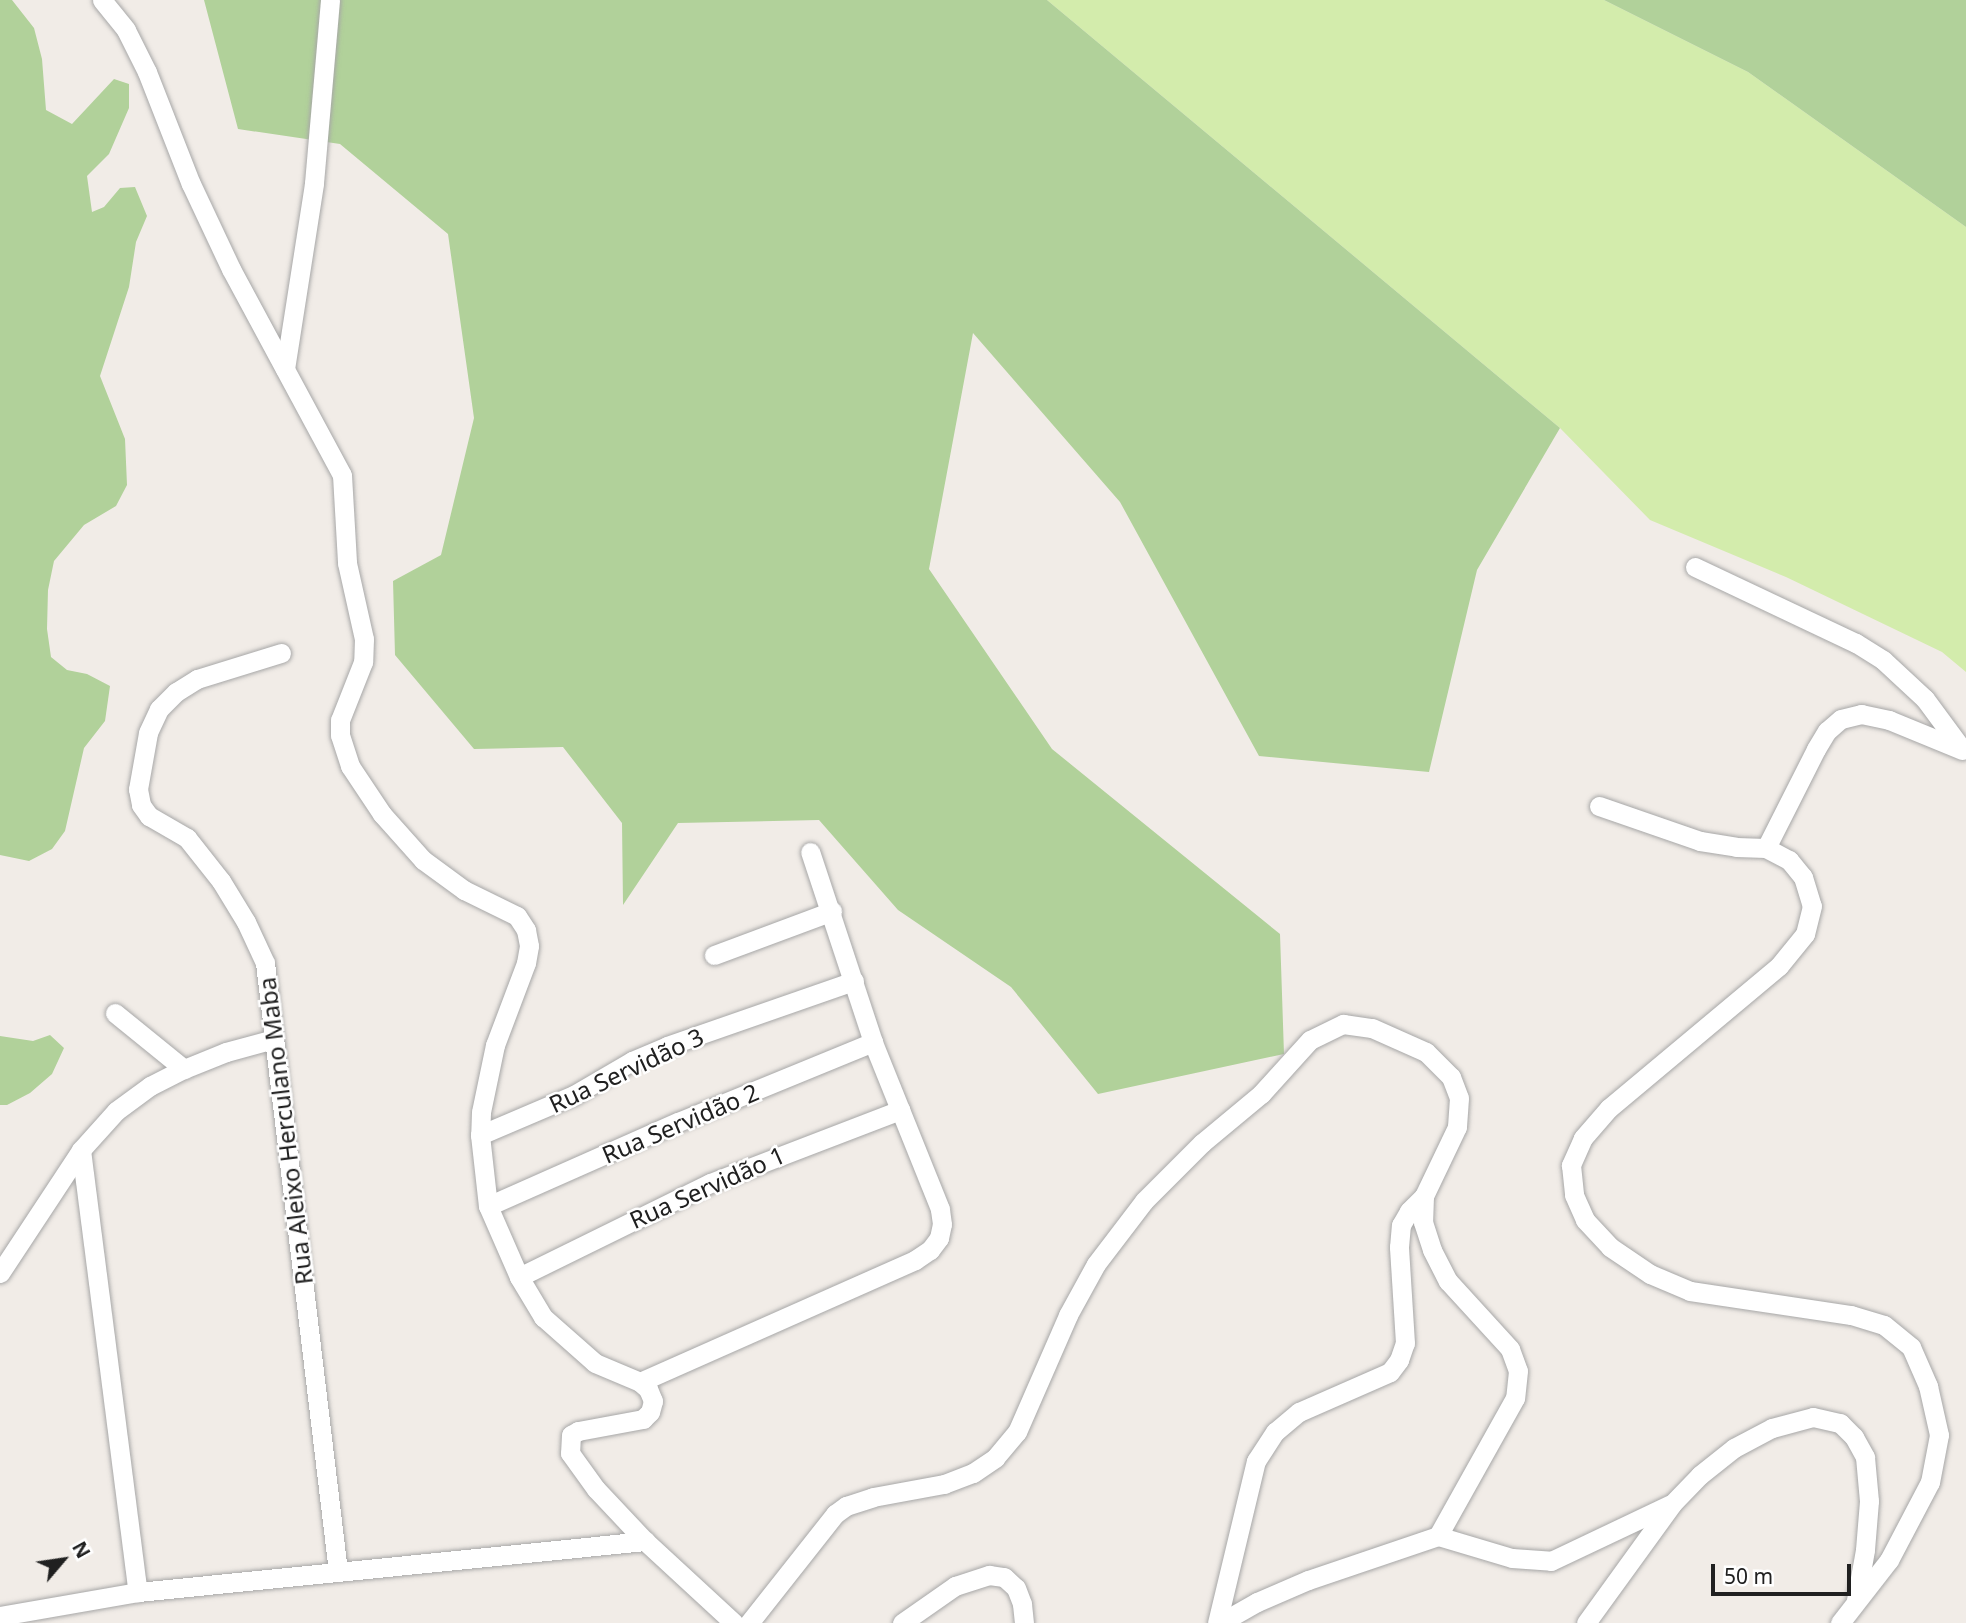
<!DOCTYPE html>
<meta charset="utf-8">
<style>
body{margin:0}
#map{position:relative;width:1966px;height:1623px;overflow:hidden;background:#f1ece7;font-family:"Noto Sans",sans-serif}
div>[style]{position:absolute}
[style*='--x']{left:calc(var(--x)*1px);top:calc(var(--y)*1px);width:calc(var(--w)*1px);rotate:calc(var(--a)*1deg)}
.grass>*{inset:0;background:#d3ecac}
.forest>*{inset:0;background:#b1d19a}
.roads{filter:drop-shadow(0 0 2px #a7a7a7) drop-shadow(0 0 2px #a7a7a7)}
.minor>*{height:19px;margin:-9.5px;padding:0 9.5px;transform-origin:9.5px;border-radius:9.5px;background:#fff}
span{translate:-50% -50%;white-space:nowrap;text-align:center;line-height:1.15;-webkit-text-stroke:5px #fff;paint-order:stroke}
.street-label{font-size:24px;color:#202020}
.north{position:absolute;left:28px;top:1525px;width:70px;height:70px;-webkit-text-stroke:5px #fff;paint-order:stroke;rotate:61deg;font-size:19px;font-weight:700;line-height:28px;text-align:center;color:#202020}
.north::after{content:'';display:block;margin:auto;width:24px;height:32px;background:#202020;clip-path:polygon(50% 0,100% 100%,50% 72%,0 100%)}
.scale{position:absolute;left:1711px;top:1564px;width:140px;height:32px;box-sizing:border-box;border:4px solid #202020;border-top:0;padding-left:9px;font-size:21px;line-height:24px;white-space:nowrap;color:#202020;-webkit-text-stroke:5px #fff;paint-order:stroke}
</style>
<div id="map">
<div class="grass">
<i style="clip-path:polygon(1047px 0,1604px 0,1748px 72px,1966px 227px,1966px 672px,1942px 652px,1786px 577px,1650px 520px,1560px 428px)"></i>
</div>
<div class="forest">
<i style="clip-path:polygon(0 0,12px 0,34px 28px,42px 59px,46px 110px,72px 124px,114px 79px,129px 84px,129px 108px,109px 154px,87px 176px,92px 212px,104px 207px,120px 188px,135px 187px,147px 216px,136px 242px,129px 287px,100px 376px,125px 439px,127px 485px,116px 506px,84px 525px,54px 561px,48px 590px,47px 629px,51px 657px,67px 670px,87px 674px,110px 686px,105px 721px,84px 748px,65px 831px,52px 849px,29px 861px,0 855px)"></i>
<i style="clip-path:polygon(204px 0,1047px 0,1560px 428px,1477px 570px,1429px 772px,1259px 756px,1120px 502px,973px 333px,929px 569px,1052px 749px,1280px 934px,1284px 1054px,1098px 1094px,1011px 987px,898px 910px,819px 820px,678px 823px,623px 905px,622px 823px,563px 747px,474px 749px,395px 655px,393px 581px,441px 555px,474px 418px,448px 234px,340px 144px,238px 129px)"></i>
<i style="clip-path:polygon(1604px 0,1966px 0,1966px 227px,1748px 72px)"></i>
<i style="clip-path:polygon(50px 1035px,64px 1048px,52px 1074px,30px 1093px,7px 1105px,0 1105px,0 1036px,33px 1041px)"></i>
</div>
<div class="roads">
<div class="minor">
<i style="--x:102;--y:0;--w:38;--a:51"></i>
<i style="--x:126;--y:30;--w:47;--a:63.4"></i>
<i style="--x:147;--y:72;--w:120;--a:68.6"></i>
<i style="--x:191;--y:184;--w:94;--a:64.8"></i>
<i style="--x:231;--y:269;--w:234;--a:61.7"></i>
<i style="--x:342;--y:475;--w:88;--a:86.7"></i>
<i style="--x:347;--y:563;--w:78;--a:77.4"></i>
<i style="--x:364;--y:639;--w:23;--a:92"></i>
<i style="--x:363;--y:662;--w:62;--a:111.6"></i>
<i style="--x:340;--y:720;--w:15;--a:90"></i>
<i style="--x:340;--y:735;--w:33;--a:72"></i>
<i style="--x:350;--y:766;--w:58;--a:56.3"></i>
<i style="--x:382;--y:814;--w:62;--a:48.3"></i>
<i style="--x:423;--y:860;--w:51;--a:36.2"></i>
<i style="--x:464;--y:890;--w:59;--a:26.1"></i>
<i style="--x:517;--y:916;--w:17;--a:57"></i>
<i style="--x:526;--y:930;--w:16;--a:79"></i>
<i style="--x:529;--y:946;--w:17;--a:100"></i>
<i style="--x:526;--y:963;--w:88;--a:110.7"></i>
<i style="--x:495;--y:1045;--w:68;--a:101.8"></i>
<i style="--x:481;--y:1112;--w:23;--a:92"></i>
<i style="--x:480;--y:1135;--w:71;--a:83.6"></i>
<i style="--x:488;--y:1206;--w:77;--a:66.4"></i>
<i style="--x:519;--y:1277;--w:47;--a:59"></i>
<i style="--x:543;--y:1317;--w:69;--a:41.5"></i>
<i style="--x:595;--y:1363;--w:49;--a:22.9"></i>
<i style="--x:640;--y:1382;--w:11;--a:41"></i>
<i style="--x:648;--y:1389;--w:13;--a:67"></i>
<i style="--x:653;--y:1401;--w:11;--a:105"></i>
<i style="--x:650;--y:1412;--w:10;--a:135"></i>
<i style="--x:643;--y:1419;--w:66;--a:169.5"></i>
<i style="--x:578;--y:1431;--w:8;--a:150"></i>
<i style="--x:571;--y:1435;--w:18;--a:93"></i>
<i style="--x:570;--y:1453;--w:44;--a:54.2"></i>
<i style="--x:596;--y:1489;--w:71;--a:46.7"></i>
<i style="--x:645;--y:1541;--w:121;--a:42.7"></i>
<i style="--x:285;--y:369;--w:188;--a:-81.1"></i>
<i style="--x:314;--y:183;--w:184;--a:-85"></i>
<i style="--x:1695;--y:567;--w:178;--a:25.3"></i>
<i style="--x:1856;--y:643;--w:32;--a:32"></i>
<i style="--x:1883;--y:660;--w:57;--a:42.9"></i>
<i style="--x:1925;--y:699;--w:62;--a:53.5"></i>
<i style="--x:281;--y:653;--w:88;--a:162.8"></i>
<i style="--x:197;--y:679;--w:25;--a:148"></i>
<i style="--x:176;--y:692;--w:24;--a:135"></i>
<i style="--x:159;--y:709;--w:26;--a:115"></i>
<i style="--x:148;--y:733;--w:57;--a:100.1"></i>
<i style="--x:138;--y:789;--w:16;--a:79"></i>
<i style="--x:141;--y:805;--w:14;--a:54"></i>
<i style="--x:149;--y:816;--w:44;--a:30.1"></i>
<i style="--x:187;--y:838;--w:55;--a:51.7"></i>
<i style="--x:221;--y:881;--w:48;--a:58.6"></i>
<i style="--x:246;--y:922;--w:45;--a:65.1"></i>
<i style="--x:265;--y:963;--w:613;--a:83.16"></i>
<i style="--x:1599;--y:806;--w:107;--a:19.1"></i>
<i style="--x:1700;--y:841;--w:36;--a:9"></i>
<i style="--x:1736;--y:847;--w:30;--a:2"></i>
<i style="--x:1766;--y:848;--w:26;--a:28"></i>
<i style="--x:1789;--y:860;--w:22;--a:51"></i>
<i style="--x:1803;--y:877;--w:30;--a:73"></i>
<i style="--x:1812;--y:906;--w:29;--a:104"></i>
<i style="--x:1805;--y:934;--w:41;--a:129.1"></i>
<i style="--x:1779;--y:966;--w:222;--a:140.1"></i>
<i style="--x:1609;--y:1108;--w:40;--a:131"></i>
<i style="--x:1583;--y:1138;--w:30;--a:114"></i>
<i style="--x:1571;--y:1165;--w:30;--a:84"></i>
<i style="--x:1574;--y:1195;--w:27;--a:66"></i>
<i style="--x:1585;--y:1220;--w:37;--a:47"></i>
<i style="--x:1610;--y:1247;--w:48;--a:34"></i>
<i style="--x:1650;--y:1274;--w:43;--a:23"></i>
<i style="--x:1690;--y:1291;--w:163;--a:8.5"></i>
<i style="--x:1851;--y:1315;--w:34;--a:17"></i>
<i style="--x:1884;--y:1325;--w:35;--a:39"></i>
<i style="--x:1911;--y:1347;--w:43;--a:66.4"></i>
<i style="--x:1928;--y:1386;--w:50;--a:77.3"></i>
<i style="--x:1939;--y:1435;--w:48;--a:100.8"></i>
<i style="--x:1930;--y:1482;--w:88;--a:117.7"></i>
<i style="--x:1889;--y:1560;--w:80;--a:127.9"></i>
<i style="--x:1766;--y:848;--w:111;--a:-63.2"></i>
<i style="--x:1816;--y:749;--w:21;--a:-59"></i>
<i style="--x:1827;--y:731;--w:18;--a:-41"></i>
<i style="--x:1841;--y:719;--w:21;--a:-14"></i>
<i style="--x:1861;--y:714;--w:29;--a:12"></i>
<i style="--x:1889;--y:720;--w:79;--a:22.3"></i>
<i style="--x:714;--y:955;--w:126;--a:-20.4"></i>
<i style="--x:115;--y:1013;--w:89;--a:39.1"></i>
<i style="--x:480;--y:1135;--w:102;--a:-23.1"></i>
<i style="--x:574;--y:1095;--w:67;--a:-30.4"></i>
<i style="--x:632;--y:1061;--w:38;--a:-23"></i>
<i style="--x:667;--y:1046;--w:198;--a:-19.2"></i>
<i style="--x:81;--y:1150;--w:446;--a:82.7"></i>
<i style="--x:488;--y:1206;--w:208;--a:-23.9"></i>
<i style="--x:678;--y:1122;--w:211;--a:-22.3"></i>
<i style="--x:0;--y:1273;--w:147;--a:-56.6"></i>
<i style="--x:81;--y:1150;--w:52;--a:-48.1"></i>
<i style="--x:116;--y:1111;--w:42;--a:-36.3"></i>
<i style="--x:150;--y:1086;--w:38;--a:-27"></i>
<i style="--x:184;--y:1069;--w:45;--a:-22"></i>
<i style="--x:226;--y:1052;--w:50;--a:-15.2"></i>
<i style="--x:519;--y:1277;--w:213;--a:-26.2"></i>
<i style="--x:710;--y:1183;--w:204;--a:-21"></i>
<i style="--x:640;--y:1382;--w:301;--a:-23.9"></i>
<i style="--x:915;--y:1260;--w:18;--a:-34"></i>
<i style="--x:930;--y:1250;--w:15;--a:-53"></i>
<i style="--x:939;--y:1238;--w:14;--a:-78"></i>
<i style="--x:942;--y:1224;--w:15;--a:-98"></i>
<i style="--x:940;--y:1209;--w:180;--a:-111.9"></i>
<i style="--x:873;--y:1042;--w:200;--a:-108.3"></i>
<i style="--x:1438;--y:1536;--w:77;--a:16.6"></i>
<i style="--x:1512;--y:1558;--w:39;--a:4"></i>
<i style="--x:1551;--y:1561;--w:131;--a:-25.4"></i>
<i style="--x:0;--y:1616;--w:140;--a:-9.9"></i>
<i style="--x:138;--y:1592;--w:510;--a:-5.74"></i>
<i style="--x:749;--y:1623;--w:139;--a:-51.7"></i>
<i style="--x:835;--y:1514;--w:14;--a:-36"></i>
<i style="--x:846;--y:1506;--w:28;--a:-18"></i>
<i style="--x:873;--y:1497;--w:72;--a:-10.4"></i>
<i style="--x:944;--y:1484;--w:31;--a:-21"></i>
<i style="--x:973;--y:1473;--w:27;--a:-34"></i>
<i style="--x:995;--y:1458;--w:34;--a:-50"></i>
<i style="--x:1017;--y:1432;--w:128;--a:-66.4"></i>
<i style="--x:1068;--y:1315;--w:58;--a:-61.2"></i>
<i style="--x:1096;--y:1264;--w:79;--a:-52.7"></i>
<i style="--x:1144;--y:1201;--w:82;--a:-45"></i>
<i style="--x:1202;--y:1143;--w:77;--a:-39.7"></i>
<i style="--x:1261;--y:1094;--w:73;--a:-47.8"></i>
<i style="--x:1310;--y:1040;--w:37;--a:-26"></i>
<i style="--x:1343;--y:1024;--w:29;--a:8"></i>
<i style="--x:1372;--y:1028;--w:59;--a:24"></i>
<i style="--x:1426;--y:1052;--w:35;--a:45"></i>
<i style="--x:1451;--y:1077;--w:22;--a:69"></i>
<i style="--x:1459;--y:1098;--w:29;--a:94"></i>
<i style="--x:1457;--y:1127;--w:76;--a:115.6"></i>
<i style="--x:1424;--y:1196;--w:26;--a:92"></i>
<i style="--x:1423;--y:1222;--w:29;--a:72"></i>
<i style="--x:1432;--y:1250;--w:35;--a:63"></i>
<i style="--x:1448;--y:1281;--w:92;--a:47.6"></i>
<i style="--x:1510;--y:1349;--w:23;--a:70"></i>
<i style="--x:1518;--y:1371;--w:27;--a:96"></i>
<i style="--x:1515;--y:1398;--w:158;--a:119.2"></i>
<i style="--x:1438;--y:1536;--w:137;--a:161.3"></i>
<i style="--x:1308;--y:1580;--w:56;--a:156.7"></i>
<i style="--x:1257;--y:1602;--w:43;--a:150.4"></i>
<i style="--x:902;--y:1623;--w:65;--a:-34.9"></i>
<i style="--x:955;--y:1586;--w:36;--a:-18"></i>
<i style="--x:989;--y:1575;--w:15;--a:8"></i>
<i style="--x:1004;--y:1577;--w:16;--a:43"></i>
<i style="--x:1016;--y:1588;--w:17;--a:69"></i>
<i style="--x:1022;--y:1604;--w:19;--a:84"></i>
<i style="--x:1217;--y:1623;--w:167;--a:-76.5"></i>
<i style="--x:1256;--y:1461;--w:35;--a:-57"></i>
<i style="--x:1275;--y:1432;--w:31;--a:-40"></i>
<i style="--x:1299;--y:1412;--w:99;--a:-23.7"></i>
<i style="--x:1390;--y:1372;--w:15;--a:-53"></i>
<i style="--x:1399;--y:1360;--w:18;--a:-71"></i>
<i style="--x:1405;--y:1343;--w:96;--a:-93.6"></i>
<i style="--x:1399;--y:1247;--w:22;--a:-85"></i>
<i style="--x:1401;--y:1225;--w:16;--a:-60"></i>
<i style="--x:1409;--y:1211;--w:21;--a:-45"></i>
<i style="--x:1586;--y:1623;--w:147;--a:-54.1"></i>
<i style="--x:1672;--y:1504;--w:40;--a:-46"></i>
<i style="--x:1700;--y:1475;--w:43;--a:-38.5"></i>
<i style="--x:1734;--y:1448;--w:43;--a:-27.8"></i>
<i style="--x:1772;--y:1428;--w:42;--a:-15"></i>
<i style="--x:1813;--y:1417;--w:28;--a:13"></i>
<i style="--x:1840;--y:1423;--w:20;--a:45"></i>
<i style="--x:1854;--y:1437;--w:23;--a:61"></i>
<i style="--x:1865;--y:1457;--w:44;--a:84.8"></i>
<i style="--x:1869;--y:1501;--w:49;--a:94.7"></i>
<i style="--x:1865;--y:1550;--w:51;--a:100.2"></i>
</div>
</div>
<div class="street-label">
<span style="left:626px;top:1070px;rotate:-25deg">Rua Servidão 3</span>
<span style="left:680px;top:1123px;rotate:-23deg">Rua Servidão 2</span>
<span style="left:285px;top:1131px;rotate:-97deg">Rua Aleixo Herculano Maba</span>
<span style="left:707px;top:1187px;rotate:-24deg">Rua Servidão 1</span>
</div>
<div class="north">N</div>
<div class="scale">50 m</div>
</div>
